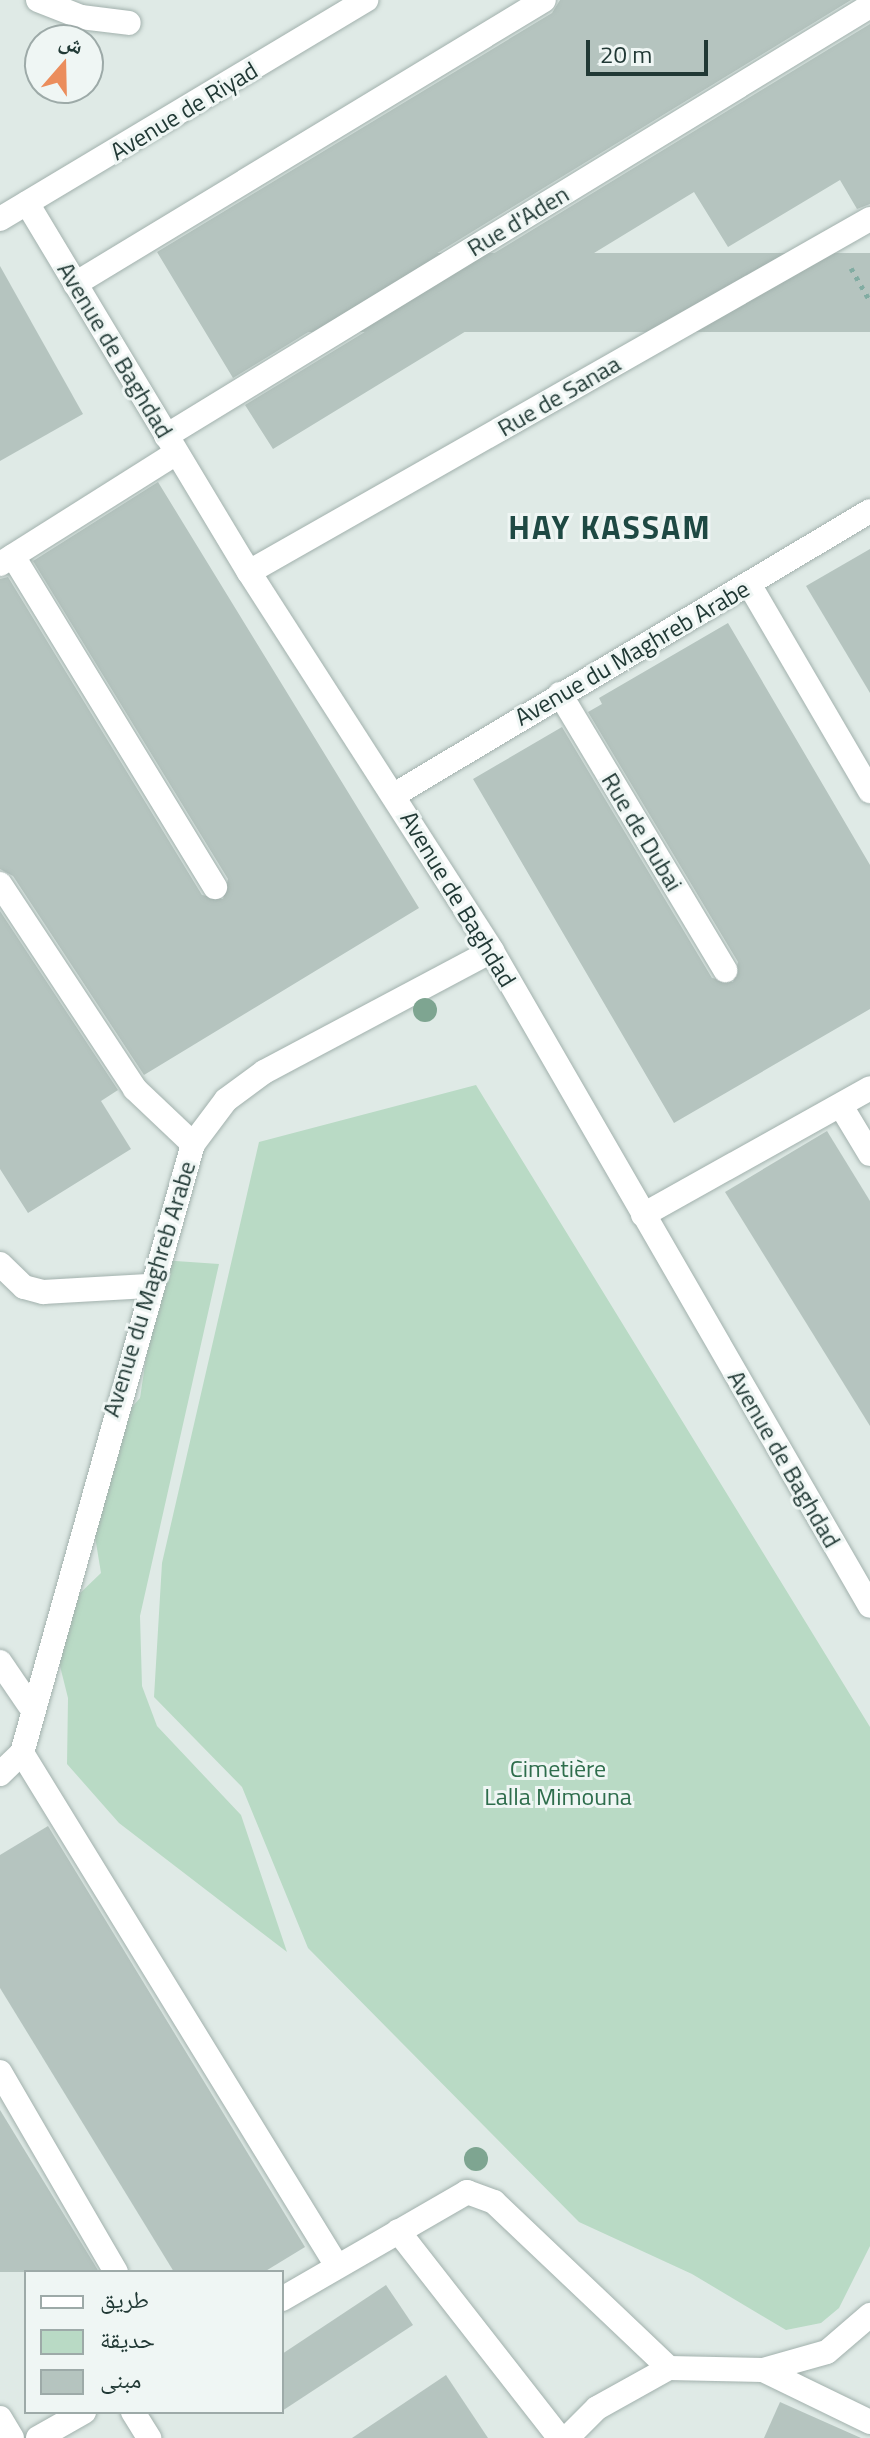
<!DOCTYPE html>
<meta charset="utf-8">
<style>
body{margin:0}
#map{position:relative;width:870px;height:2438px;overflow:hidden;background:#dfeae6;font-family:"Titillium Web","Noto Naskh Arabic",sans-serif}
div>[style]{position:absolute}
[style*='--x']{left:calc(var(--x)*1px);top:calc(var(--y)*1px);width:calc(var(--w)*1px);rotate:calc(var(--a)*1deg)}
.green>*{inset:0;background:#b9dac5}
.building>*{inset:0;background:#b5c4bf;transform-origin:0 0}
.path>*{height:5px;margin-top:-2.5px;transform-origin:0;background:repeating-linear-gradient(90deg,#81aca2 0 4px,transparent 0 10px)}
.roads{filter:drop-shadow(0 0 2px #a2b1ad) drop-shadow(0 0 2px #a2b1ad)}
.street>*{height:24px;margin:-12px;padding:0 12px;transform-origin:12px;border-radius:12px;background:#fff}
.trees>*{width:24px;height:24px;margin:-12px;border-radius:50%;background:#7ea591}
span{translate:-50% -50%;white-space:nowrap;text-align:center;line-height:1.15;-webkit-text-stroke:6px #eff6f4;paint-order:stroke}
.street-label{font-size:24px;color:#213935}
.park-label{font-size:24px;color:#2e6d4c}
.district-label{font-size:32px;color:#1e4943;font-weight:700;letter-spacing:2px}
.legend{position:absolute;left:24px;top:2270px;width:260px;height:144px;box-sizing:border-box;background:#eff6f4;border:2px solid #9daaa8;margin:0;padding:10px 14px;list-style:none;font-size:24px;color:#213935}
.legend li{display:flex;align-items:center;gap:16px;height:40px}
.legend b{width:40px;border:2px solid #9daaa8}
.north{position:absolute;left:24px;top:24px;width:80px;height:80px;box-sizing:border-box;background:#eff6f4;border:2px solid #9daaa8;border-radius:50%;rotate:20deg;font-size:22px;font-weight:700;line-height:32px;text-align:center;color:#213935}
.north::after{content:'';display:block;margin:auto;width:28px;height:36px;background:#eb8d5c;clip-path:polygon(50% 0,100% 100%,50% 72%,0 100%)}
.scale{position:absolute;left:586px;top:40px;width:122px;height:36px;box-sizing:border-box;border:4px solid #213935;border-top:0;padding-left:10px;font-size:24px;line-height:28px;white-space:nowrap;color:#213935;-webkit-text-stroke:6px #eff6f4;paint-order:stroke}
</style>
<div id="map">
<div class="green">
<i style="clip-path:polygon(476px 1085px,870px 1727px,870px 2246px,839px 2308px,821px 2323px,786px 2330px,692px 2274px,579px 2222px,308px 1948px,242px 1787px,154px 1697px,162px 1563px,259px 1142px)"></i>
<i style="clip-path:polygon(161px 1260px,219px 1264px,140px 1616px,142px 1686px,157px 1726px,241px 1815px,287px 1952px,119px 1823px,67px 1764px,68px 1698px,58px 1658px,75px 1598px,101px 1573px,88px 1494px,125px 1415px,140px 1398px)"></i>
</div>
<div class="building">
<i style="clip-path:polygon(560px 0,851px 0,233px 378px,157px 252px,552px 13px)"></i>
<i style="clip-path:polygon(870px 24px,870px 204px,857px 209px,840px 180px,728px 247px,694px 192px,273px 449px,245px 405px)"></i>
<i style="left:870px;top:253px;width:79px;height:600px;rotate:90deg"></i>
<i style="clip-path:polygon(0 266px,83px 414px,0 461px)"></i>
<i style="clip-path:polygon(158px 482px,419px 908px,144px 1075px,13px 876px,0 869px,0 579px,8px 577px,202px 895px,223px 899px,228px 879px,33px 561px)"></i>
<i style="clip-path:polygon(870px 549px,870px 693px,806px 586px)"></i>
<i style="clip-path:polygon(728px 623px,870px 865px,870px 1009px,674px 1123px,473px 779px,562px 727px,712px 978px,733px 982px,738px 962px,588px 712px,602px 704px,599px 698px)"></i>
<i style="clip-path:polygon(0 911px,118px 1090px,101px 1101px,131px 1149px,28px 1213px,0 1169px)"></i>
<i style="clip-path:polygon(827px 1131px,870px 1201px,870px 1426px,725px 1192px)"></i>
<i style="clip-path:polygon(48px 1826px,305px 2247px,264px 2272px,174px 2272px,0 1988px,0 1855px)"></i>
<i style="clip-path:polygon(0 2110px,93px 2262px,99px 2272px,0 2272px)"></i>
<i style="clip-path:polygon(386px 2285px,413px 2325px,282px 2411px,282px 2354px)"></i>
<i style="clip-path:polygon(446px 2375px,488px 2438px,352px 2438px)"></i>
<i style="clip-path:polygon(780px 2402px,861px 2438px,764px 2438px)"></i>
</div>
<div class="path">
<i style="--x:851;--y:268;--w:38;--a:60"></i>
</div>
<div class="roads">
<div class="street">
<i style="--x:38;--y:0;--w:46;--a:21.6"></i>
<i style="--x:81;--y:17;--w:48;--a:7.1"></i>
<i style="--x:27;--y:203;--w:431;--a:59"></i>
<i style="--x:249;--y:572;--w:450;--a:57.3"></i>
<i style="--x:492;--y:951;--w:756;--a:60.01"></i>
<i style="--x:0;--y:219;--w:427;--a:-30.9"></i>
<i style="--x:75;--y:284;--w:548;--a:-31.2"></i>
<i style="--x:166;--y:436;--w:825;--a:-31.42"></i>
<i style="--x:13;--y:556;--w:388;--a:58.6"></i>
<i style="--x:0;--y:564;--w:208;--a:-32.2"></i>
<i style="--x:249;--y:572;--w:714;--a:-29.62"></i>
<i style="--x:749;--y:584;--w:240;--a:59.7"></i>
<i style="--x:560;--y:694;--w:322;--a:59.1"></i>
<i style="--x:394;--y:795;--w:554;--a:-30.82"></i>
<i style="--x:0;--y:884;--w:245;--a:56.6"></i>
<i style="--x:135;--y:1089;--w:80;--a:43.5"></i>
<i style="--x:841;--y:1106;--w:56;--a:58.9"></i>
<i style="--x:643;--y:1215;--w:260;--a:-29.2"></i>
<i style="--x:0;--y:1264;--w:33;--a:44"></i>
<i style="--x:24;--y:1287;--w:20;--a:15"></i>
<i style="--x:43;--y:1292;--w:105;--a:-3.3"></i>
<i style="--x:0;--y:1662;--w:53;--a:55.7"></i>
<i style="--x:22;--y:1753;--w:602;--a:58.45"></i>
<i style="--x:0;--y:1774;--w:30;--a:-44"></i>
<i style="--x:22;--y:1753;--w:633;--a:-74.32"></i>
<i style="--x:193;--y:1144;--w:55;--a:-53.1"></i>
<i style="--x:226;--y:1100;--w:47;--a:-36.4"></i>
<i style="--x:264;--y:1072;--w:258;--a:-28"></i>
<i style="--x:0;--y:2072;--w:231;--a:59.9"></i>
<i style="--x:398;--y:2231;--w:263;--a:52"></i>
<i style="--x:282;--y:2299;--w:214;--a:-30"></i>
<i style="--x:467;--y:2192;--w:29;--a:20"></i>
<i style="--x:494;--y:2202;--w:241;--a:43.5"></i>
<i style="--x:763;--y:2370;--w:119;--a:25.9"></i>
<i style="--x:133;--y:2412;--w:31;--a:58"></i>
<i style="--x:0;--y:2418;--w:23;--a:59"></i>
<i style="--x:38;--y:2438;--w:53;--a:-29.5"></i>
<i style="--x:567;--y:2438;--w:42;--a:-45"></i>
<i style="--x:597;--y:2408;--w:82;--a:-29.1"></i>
<i style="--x:669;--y:2368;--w:94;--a:1.2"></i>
<i style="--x:763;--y:2370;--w:66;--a:-15.7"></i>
<i style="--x:827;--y:2352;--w:57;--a:-40.7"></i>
</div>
</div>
<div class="trees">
<i style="left:425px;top:1010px"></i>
<i style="left:476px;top:2159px"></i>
</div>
<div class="street-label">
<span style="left:184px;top:111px;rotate:-31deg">Avenue de Riyad</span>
<span style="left:518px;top:221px;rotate:-31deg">Rue d'Aden</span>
<span style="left:115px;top:350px;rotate:59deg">Avenue de Baghdad</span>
<span style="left:559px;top:396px;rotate:-30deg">Rue de Sanaa</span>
<span style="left:632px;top:653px;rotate:-30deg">Avenue du Maghreb Arabe</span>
<span style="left:642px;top:832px;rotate:59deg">Rue de Dubai</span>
<span style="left:458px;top:899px;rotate:59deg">Avenue de Baghdad</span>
<span style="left:149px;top:1289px;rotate:-73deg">Avenue du Maghreb Arabe</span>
<span style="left:784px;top:1459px;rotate:60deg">Avenue de Baghdad</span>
</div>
<div class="park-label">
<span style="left:558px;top:1783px">Cimetière<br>Lalla Mimouna</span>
</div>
<div class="district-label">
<span style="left:610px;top:527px">HAY KASSAM</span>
</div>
<ul class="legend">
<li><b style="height:10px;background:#fff"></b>طريق</li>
<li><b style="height:22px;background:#b9dac5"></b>حديقة</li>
<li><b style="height:22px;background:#b5c4bf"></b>مبنى</li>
</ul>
<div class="north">ش</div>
<div class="scale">20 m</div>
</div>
